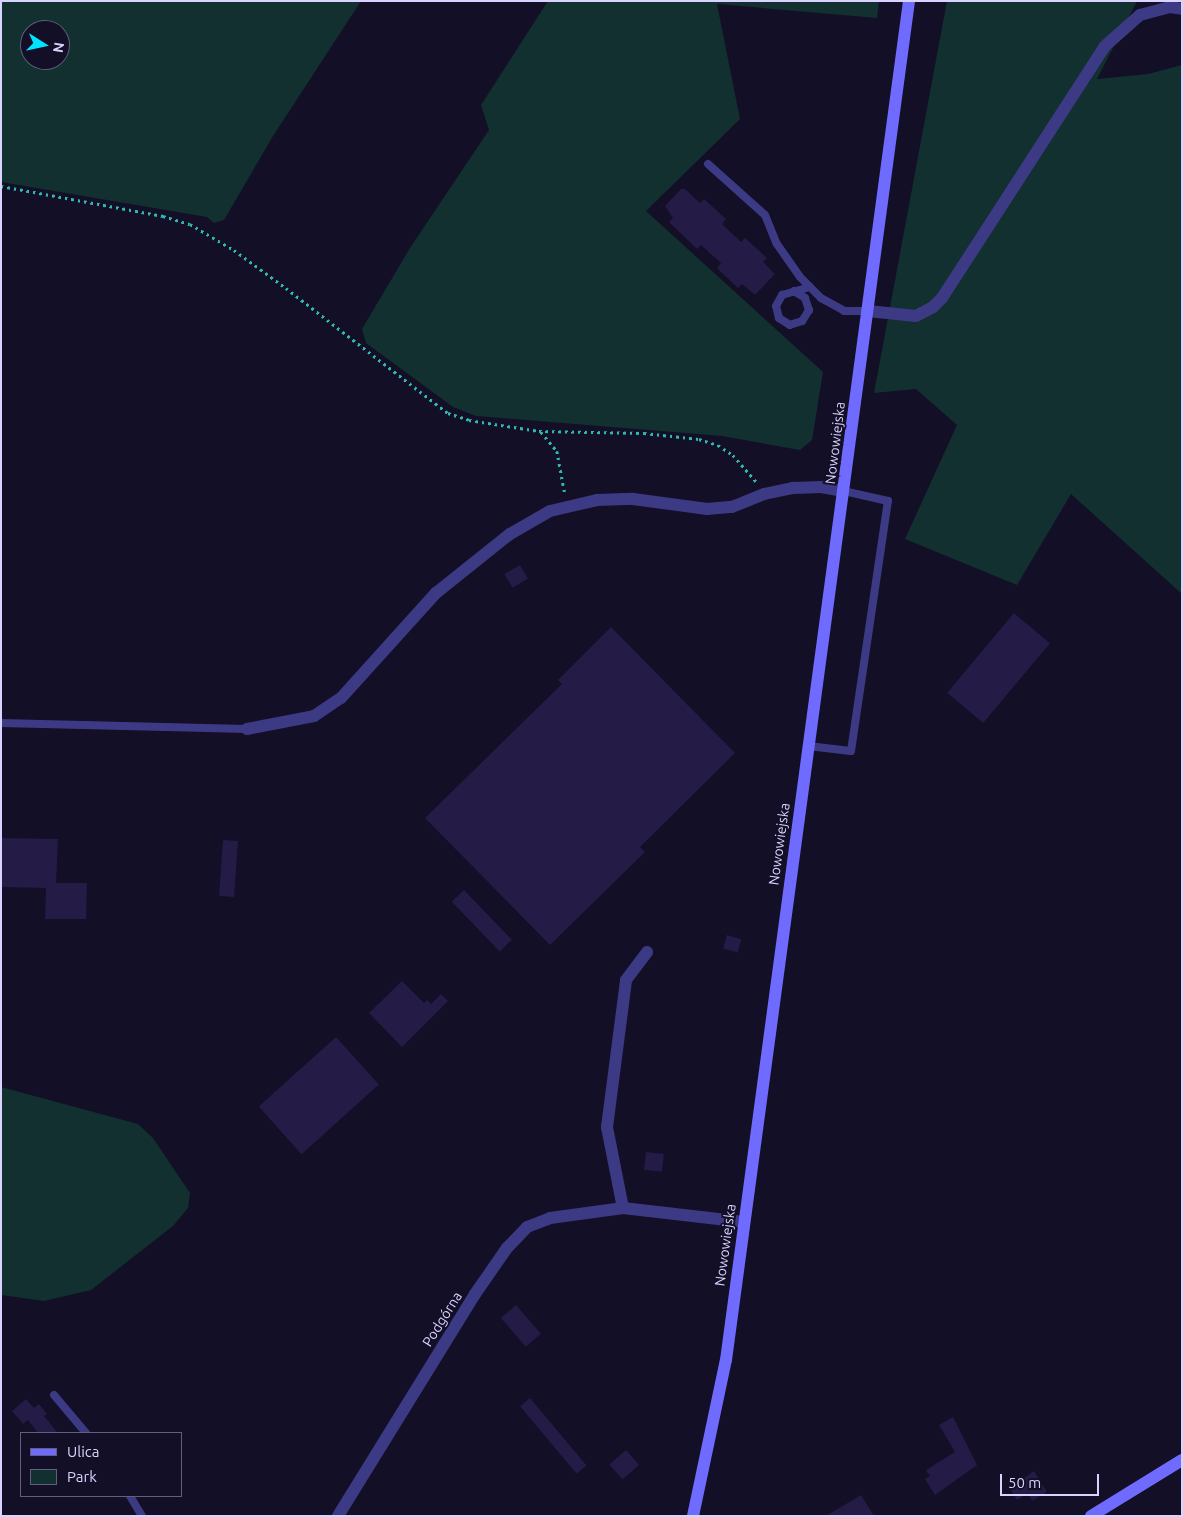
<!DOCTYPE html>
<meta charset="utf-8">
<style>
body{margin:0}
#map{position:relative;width:1183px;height:1517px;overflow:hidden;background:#130f26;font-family:Ubuntu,sans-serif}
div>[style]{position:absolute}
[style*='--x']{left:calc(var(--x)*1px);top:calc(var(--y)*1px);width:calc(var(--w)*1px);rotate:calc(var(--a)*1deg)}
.green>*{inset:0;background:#12302f}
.building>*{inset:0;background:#241b47;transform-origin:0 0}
.path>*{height:2.5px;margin-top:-1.25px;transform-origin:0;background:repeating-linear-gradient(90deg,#2fb8b0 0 2.5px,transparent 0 6.5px)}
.lane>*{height:8px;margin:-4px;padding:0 4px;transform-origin:4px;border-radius:4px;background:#3d3a85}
.street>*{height:12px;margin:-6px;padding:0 6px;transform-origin:6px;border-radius:6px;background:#3d3a85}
.secondary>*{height:12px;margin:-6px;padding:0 6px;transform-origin:6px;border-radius:6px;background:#6f6bff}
span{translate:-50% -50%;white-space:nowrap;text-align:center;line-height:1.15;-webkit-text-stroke:4px #130f26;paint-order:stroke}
.street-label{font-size:14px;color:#d9d4ff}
.frame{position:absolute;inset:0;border:2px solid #d9d4ff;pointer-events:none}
.legend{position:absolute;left:20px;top:1432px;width:162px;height:65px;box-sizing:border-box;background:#130f26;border:1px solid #625e7d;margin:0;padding:6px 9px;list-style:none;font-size:15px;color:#d9d4ff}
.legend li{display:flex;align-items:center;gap:10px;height:25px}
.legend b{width:25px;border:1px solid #625e7d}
.north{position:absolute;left:20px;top:20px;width:50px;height:50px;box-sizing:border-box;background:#130f26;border:1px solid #625e7d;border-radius:50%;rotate:100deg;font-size:14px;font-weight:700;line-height:20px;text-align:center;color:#d9d4ff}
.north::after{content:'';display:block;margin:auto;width:18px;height:22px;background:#00e5ff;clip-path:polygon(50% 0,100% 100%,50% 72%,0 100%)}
.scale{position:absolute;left:1000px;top:1474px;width:99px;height:22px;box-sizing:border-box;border:2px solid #d9d4ff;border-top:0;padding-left:6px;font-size:15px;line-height:18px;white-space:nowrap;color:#d9d4ff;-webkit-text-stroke:4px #130f26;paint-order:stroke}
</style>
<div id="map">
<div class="green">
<i style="clip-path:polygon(evenodd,1px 1px,361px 1px,273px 136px,224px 220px,214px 223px,207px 217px,1px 182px,1px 1px,30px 30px,60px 30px,60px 60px,30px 60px,30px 30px)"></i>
<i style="clip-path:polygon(548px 1px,879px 1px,877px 18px,717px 4px,740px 119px,646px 211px,823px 372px,812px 440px,800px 450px,722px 436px,476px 416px,453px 407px,366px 343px,362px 329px,410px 248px,489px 130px,481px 105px)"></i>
<i style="clip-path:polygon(947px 1px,1137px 1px,1097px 79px,1148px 74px,1182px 65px,1182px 594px,1071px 494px,1017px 585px,905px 539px,957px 425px,916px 389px,874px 393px)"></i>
<i style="clip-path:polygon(1px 1087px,138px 1124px,153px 1138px,190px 1193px,188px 1208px,173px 1226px,91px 1290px,44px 1301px,1px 1295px)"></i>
</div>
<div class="building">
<i style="clip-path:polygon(681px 189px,685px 189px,700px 203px,704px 199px,726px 219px,722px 224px,741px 242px,745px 238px,767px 258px,763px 262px,775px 274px,755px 295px,742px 284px,738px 288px,717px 268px,721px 263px,701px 245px,697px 249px,669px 222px,673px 218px,665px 206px)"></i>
<i style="left:520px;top:565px;width:16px;height:18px;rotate:60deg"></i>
<i style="left:1014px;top:613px;width:47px;height:104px;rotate:40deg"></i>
<i style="clip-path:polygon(611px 627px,735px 753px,640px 847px,645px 852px,550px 945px,425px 818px,562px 684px,558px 680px)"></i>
<i style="clip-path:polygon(1px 838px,58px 839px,56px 883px,87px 883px,86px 919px,45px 919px,46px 888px,1px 887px)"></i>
<i style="left:223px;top:840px;width:15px;height:56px;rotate:4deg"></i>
<i style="left:464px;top:890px;width:69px;height:17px;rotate:46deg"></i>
<i style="left:727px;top:935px;width:15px;height:14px;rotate:16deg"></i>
<i style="clip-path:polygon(402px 981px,424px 1003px,427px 1000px,431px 1004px,441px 994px,448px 1001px,402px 1047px,369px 1013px)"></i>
<i style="left:336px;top:1037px;width:64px;height:104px;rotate:48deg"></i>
<i style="left:646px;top:1152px;width:18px;height:18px;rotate:6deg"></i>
<i style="left:516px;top:1305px;width:38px;height:20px;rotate:49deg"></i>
<i style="left:530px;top:1398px;width:88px;height:13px;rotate:50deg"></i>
<i style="clip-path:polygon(26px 1399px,34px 1408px,39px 1404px,47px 1414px,44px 1416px,58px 1433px,38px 1433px,28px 1420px,23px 1424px,12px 1411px)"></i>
<i style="clip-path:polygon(953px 1417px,977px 1465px,935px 1495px,925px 1479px,930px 1476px,926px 1470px,955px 1452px,939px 1425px)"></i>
<i style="left:626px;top:1450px;width:20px;height:22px;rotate:49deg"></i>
<i style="clip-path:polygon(1034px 1471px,1047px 1492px,1032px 1501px,1028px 1493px,1017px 1500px,1010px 1488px)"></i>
<i style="clip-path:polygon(861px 1495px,874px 1516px,826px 1516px)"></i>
</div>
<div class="path">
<i style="--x:1;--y:186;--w:165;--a:10.5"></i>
<i style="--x:163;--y:216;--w:28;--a:17"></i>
<i style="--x:190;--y:224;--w:51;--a:30.6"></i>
<i style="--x:234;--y:250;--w:64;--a:36.2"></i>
<i style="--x:286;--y:288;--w:205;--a:37.7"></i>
<i style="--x:448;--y:413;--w:22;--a:18"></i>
<i style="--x:469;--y:420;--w:71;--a:8.9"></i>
<i style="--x:539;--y:431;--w:105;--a:1.1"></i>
<i style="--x:644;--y:433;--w:55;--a:6.2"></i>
<i style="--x:699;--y:439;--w:20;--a:18"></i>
<i style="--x:718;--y:445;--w:18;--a:34"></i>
<i style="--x:733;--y:455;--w:37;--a:49"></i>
<i style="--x:541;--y:432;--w:25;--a:50"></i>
<i style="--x:557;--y:451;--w:44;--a:79.5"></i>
</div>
<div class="lane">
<i style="--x:708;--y:164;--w:76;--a:41.8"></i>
<i style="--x:765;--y:215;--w:31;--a:68"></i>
<i style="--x:777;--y:244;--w:40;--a:55.1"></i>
<i style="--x:800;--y:277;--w:30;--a:45"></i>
<i style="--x:821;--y:298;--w:26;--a:29"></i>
<i style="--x:844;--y:311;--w:24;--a:0"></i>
<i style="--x:794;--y:291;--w:13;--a:32"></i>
<i style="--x:805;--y:298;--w:13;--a:72"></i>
<i style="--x:809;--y:310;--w:13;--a:122"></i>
<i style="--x:802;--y:321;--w:13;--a:162"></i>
<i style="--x:790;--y:325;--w:13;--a:-148"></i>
<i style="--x:779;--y:318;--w:12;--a:-104"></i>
<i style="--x:776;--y:306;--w:13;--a:-61"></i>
<i style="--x:782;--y:295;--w:29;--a:-16"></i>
<i style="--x:1;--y:723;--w:246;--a:1.4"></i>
<i style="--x:808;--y:746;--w:43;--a:6.6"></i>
<i style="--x:851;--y:751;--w:253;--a:-81.6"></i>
<i style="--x:888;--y:501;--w:45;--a:-167.2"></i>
<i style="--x:54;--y:1395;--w:50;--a:49.9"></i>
<i style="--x:130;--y:1496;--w:23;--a:59"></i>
</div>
<div class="street">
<i style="--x:868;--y:311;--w:48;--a:5.9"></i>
<i style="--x:916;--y:316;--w:19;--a:-28"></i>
<i style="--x:933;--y:307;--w:13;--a:-45"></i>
<i style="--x:942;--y:298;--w:300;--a:-57.1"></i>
<i style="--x:1105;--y:46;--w:47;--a:-41.5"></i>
<i style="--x:1140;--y:15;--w:31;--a:-15"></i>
<i style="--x:1170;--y:7;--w:12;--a:9"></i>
<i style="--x:247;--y:729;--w:68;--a:-11"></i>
<i style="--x:314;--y:716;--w:32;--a:-34"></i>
<i style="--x:341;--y:698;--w:142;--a:-47.9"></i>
<i style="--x:436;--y:593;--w:95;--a:-38.6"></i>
<i style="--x:510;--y:534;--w:46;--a:-29.9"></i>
<i style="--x:550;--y:511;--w:48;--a:-13.2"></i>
<i style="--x:597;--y:500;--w:36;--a:-2"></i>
<i style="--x:633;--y:499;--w:75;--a:7.7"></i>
<i style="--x:707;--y:509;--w:25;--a:-5"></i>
<i style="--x:732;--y:507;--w:35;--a:-22"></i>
<i style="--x:764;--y:494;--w:30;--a:-12"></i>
<i style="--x:793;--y:488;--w:28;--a:-2"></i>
<i style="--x:821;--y:487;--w:23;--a:10"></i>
<i style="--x:623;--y:1208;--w:83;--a:-101.2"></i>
<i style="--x:607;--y:1127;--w:148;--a:-82.6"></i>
<i style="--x:626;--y:980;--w:35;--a:-53"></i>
<i style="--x:338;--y:1516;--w:261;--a:-58.3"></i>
<i style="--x:475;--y:1294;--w:56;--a:-55.2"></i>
<i style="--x:507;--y:1248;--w:29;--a:-46"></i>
<i style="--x:527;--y:1227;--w:25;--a:-21"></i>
<i style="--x:550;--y:1218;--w:74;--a:-7.8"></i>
<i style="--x:623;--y:1208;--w:122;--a:6.6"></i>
</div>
<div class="secondary">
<i style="--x:693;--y:1516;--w:159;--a:-78.1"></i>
<i style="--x:726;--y:1360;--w:1371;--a:-82.33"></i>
<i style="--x:1091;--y:1516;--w:107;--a:-31.6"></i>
</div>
<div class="street-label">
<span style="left:835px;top:443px;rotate:-83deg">Nowowiejska</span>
<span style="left:779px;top:844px;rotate:-82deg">Nowowiejska</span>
<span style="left:725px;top:1245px;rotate:-82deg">Nowowiejska</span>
<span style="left:442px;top:1319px;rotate:-58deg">Podgórna</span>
</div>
<div class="frame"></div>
<ul class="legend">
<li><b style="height:6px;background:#6f6bff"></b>Ulica</li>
<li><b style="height:14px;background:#12302f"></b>Park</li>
</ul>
<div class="north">N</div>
<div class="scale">50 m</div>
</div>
